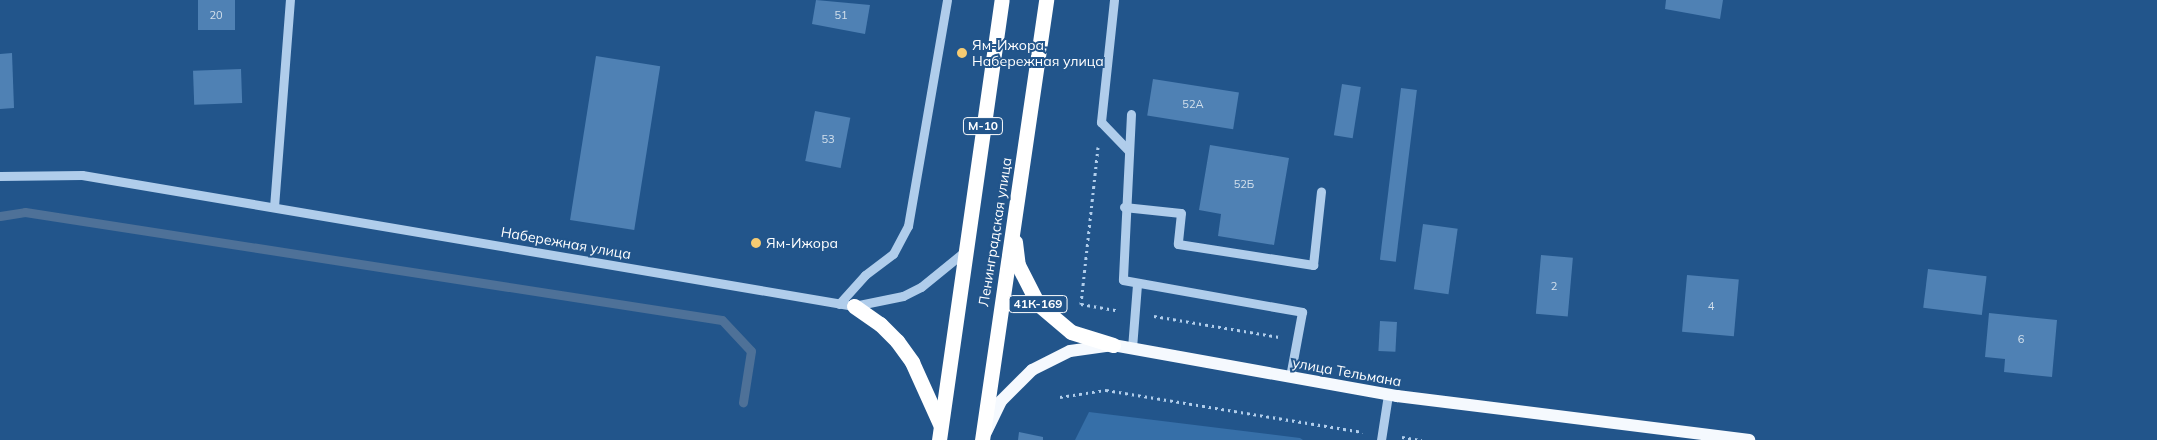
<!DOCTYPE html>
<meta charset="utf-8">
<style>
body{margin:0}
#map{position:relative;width:2157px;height:440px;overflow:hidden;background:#22558b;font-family:Mulish,sans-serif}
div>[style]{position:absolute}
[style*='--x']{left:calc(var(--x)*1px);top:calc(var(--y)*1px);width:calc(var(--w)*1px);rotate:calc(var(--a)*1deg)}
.green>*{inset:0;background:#366fa8}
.stream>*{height:9px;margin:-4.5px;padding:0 4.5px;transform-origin:4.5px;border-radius:4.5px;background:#4e7198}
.building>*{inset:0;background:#4f81b4;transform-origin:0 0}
.path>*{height:3px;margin-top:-1.5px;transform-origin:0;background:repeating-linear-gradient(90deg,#b0cdeb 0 2.5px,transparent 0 6.5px)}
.minor>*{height:9px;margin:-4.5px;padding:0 4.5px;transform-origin:4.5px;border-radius:4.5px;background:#b0cdeb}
.major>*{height:12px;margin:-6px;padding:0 6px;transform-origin:6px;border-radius:6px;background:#f5f9fe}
.highway>*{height:15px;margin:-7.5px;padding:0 7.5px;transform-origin:7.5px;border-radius:7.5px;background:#fff}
.dots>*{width:14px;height:14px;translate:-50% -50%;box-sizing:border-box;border:2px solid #22558b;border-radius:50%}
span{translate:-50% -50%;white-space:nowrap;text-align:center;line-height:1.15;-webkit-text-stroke:4px #22558b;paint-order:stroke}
.number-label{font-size:11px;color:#d3e0ec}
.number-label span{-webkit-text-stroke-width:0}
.shield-label span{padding:1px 4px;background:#22558b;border:1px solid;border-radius:4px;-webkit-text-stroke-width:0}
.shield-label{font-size:12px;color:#fff;font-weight:700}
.poi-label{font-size:14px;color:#fff}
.left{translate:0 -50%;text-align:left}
.street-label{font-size:14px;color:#fff}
</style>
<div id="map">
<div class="green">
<i style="clip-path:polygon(1089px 412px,1300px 438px,1303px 440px,1075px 440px)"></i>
</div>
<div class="stream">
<i style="--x:0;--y:216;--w:25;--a:-9"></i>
<i style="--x:25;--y:212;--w:705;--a:8.81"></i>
<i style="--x:722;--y:320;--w:42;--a:46.9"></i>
<i style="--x:751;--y:351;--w:52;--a:98.9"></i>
</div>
<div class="building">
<i style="left:198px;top:0;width:37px;height:30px"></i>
<i style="clip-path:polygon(816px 0,870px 5px,865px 34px,812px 24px)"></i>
<i style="clip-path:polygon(1666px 0,1723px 0,1720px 19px,1665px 9px)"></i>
<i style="clip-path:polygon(12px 53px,14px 108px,0 109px,0 54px)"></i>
<i style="left:596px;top:56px;width:65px;height:166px;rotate:9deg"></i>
<i style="left:241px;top:69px;width:34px;height:48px;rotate:88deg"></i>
<i style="left:1153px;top:79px;width:87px;height:37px;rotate:9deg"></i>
<i style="left:1342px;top:84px;width:19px;height:52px;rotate:9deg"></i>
<i style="left:1401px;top:88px;width:16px;height:173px;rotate:7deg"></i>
<i style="left:815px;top:111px;width:36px;height:51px;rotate:11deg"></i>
<i style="clip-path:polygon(1210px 145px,1289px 158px,1274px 245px,1218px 236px,1221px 214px,1199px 210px)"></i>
<i style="left:1423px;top:224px;width:35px;height:66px;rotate:8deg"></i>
<i style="left:1541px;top:255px;width:32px;height:59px;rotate:5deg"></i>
<i style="left:1928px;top:269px;width:59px;height:39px;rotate:7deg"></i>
<i style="left:1687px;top:275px;width:52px;height:57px;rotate:5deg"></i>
<i style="clip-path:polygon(1989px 313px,2057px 320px,2052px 377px,2004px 372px,2005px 359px,1985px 357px)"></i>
<i style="left:1380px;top:321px;width:17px;height:30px;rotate:3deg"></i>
<i style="clip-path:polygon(1019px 432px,1043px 437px,1043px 440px,1018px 440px)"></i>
</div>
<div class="path">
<i style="--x:1098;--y:147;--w:158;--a:96.2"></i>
<i style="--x:1081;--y:304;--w:36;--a:10"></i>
<i style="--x:1154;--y:316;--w:127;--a:9.5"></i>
<i style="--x:1060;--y:397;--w:47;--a:-8.7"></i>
<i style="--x:1106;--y:390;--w:260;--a:9.3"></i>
<i style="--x:1402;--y:437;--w:20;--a:9"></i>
</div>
<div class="minor">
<i style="--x:1114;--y:0;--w:123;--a:96.1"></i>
<i style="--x:1101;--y:122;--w:39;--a:46"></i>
<i style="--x:1131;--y:114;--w:166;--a:92.8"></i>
<i style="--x:1123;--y:280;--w:182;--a:10.1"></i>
<i style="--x:1302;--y:312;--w:66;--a:100.5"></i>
<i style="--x:0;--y:176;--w:82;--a:-0.7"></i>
<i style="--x:82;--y:175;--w:783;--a:9.63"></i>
<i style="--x:854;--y:306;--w:50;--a:-11.5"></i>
<i style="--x:903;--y:296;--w:20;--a:-27"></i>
<i style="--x:921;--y:287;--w:55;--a:-39.1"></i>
<i style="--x:274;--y:207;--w:208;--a:-85.6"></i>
<i style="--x:1124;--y:207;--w:57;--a:6"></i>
<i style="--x:1181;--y:213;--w:31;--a:96"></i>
<i style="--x:1178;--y:244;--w:137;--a:8.8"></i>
<i style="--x:1313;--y:265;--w:74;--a:-83.8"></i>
<i style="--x:839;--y:304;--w:39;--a:-48"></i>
<i style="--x:865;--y:275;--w:35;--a:-37"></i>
<i style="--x:893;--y:254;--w:32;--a:-62"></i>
<i style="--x:908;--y:226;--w:229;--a:-80.2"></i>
<i style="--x:1132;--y:348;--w:64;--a:-85.5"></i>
<i style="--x:1381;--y:440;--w:46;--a:-81.2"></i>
</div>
<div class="major">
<i style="--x:986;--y:432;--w:34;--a:-64"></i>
<i style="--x:1001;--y:401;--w:44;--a:-45"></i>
<i style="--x:1032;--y:370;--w:42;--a:-26.6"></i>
<i style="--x:1070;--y:351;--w:43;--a:-7.9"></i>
<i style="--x:1113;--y:345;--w:289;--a:10.2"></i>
<i style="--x:1397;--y:396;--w:355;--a:7.1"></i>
</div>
<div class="highway">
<i style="--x:1015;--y:242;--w:23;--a:83"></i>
<i style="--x:1018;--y:265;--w:44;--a:62.9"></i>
<i style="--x:1038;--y:304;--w:43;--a:40.3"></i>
<i style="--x:1071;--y:332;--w:44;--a:17.2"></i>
<i style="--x:854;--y:306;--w:32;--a:35"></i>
<i style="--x:880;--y:324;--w:24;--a:45"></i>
<i style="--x:897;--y:341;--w:26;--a:54"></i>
<i style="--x:912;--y:362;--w:68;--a:65.7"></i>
<i style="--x:939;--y:440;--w:444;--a:-81.9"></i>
<i style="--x:982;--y:440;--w:445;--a:-81.7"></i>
</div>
<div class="dots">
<i style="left:962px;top:53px;background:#f6cb72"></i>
<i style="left:756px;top:243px;background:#f6cb72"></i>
</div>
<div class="number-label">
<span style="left:216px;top:15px">20</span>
<span style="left:841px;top:15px">51</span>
<span style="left:1193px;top:104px">52А</span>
<span style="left:828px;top:139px">53</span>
<span style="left:1244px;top:184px">52Б</span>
<span style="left:1554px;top:286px">2</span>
<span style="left:1711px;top:306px">4</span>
<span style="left:2021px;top:339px">6</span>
</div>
<div class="shield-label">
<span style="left:983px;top:126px">М-10</span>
<span style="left:1038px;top:304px">41К-169</span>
</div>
<div class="poi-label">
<span class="left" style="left:972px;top:53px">Ям-Ижора,<br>Набережная улица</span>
<span class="left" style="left:766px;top:243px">Ям-Ижора</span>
</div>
<div class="street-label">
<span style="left:995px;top:232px;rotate:-81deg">Ленинградская улица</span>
<span style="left:566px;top:243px;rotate:10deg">Набережная улица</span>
<span style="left:1347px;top:372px;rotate:10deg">улица Тельмана</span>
</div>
</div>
